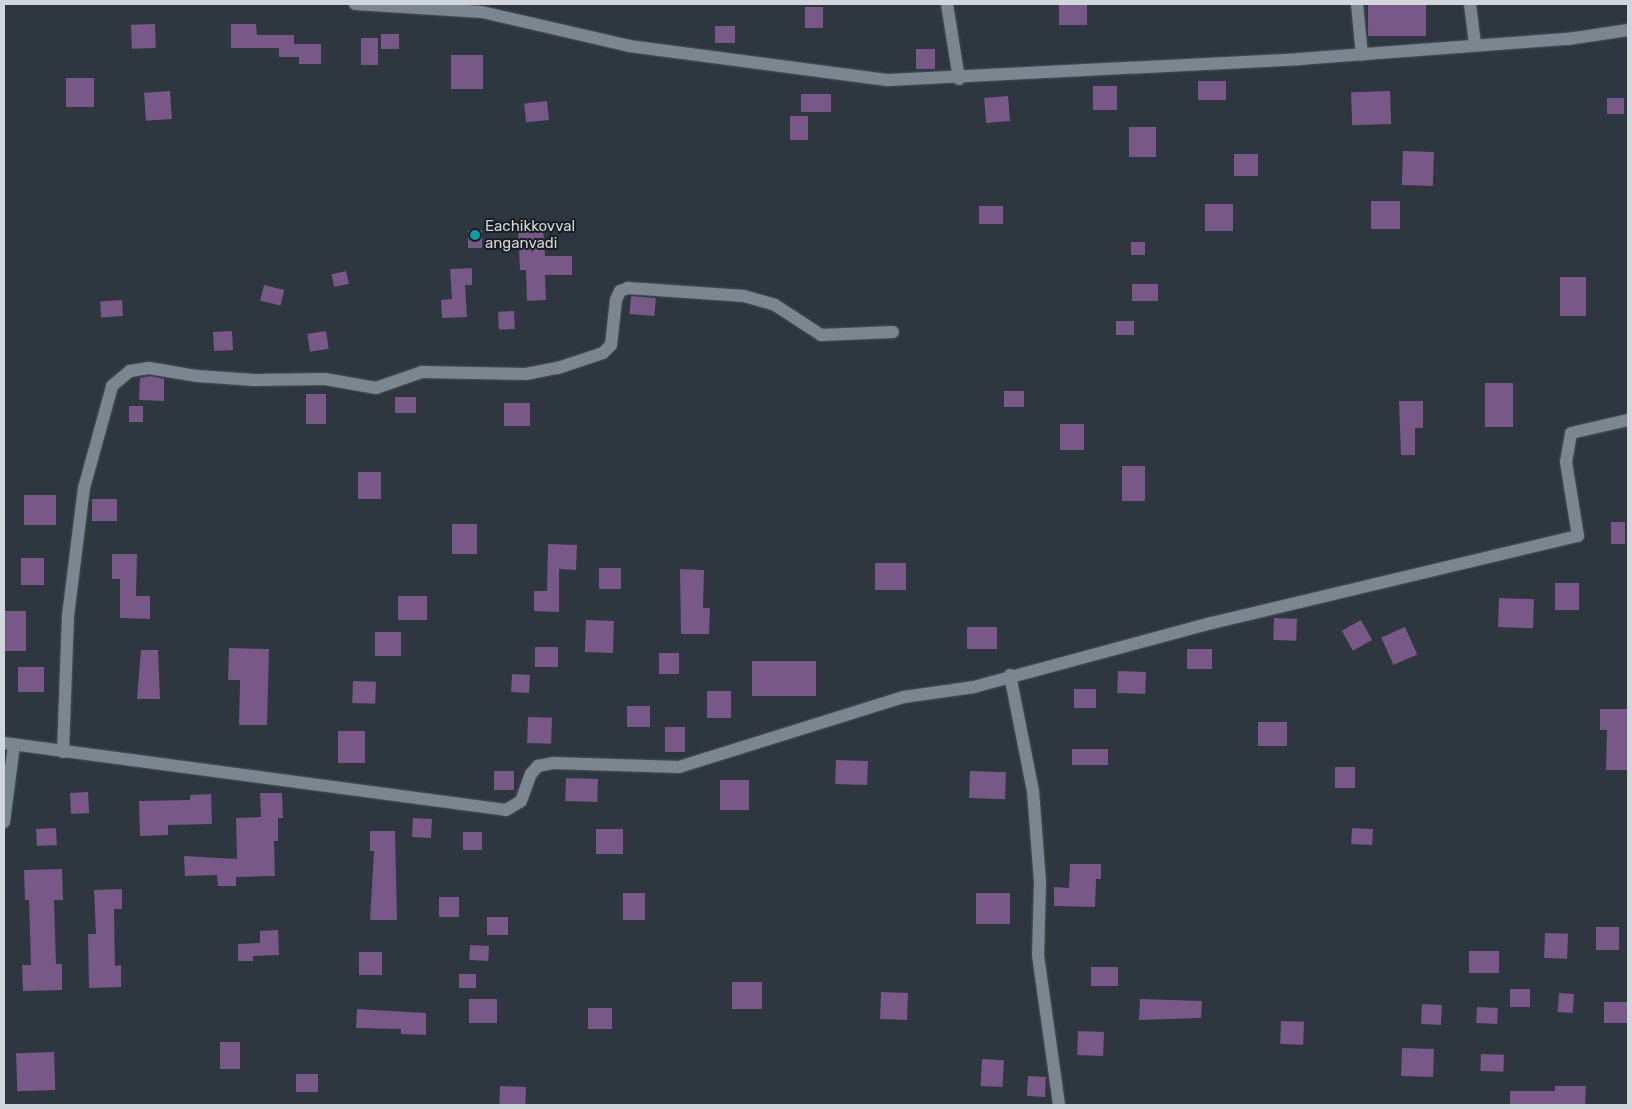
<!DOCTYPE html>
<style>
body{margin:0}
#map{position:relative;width:1632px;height:1109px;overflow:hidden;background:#2e363f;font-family:Rubik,sans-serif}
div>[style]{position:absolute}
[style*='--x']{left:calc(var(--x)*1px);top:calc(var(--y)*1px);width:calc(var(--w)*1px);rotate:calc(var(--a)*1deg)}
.building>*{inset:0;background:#775886;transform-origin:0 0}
.roads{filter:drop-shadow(0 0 1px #4a5258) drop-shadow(0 0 1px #4a5258)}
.minor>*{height:12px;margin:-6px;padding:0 6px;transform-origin:6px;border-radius:6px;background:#7c8690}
.dots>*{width:14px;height:14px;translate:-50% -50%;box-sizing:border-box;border:2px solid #191d21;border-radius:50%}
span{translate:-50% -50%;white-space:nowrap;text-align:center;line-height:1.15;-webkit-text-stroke:4px #191d21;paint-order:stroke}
.poi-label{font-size:15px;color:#d1d6dc}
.left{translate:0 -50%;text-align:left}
.frame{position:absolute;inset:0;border:5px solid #d1d6dc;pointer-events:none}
</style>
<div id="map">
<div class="building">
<i style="left:1059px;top:4px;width:28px;height:21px"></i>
<i style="left:1368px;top:4px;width:58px;height:32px"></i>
<i style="left:823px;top:7px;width:21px;height:18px;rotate:90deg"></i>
<i style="left:155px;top:24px;width:24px;height:24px;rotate:88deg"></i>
<i style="clip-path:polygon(231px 24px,256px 24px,257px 35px,294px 35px,294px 44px,321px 44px,321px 64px,299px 64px,299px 57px,279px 57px,279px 48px,231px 48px)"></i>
<i style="left:715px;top:26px;width:20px;height:17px"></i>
<i style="left:381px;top:34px;width:18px;height:15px"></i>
<i style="left:361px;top:38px;width:17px;height:27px"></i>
<i style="left:916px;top:49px;width:19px;height:20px"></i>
<i style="left:451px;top:55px;width:32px;height:34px"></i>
<i style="left:66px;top:78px;width:28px;height:29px"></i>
<i style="left:1198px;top:81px;width:28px;height:19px"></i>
<i style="left:1093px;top:86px;width:24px;height:24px"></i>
<i style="left:170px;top:91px;width:28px;height:26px;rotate:86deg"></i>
<i style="left:1390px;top:91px;width:33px;height:39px;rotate:88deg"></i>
<i style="left:801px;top:94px;width:30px;height:18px"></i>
<i style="left:1008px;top:96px;width:25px;height:24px;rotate:85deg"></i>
<i style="left:1624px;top:98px;width:16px;height:17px;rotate:90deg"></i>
<i style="left:547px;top:101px;width:19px;height:23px;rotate:84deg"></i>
<i style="left:790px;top:116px;width:18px;height:24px"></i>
<i style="left:1129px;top:127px;width:27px;height:30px"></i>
<i style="left:1403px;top:151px;width:31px;height:34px;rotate:2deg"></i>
<i style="left:1234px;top:154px;width:24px;height:22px"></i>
<i style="left:1371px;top:201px;width:29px;height:28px"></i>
<i style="left:1205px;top:204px;width:28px;height:27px"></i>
<i style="left:979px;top:206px;width:24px;height:18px"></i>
<i style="clip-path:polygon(543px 226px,545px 256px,572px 256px,572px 275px,545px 275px,546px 300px,527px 301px,526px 270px,520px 270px,518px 228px)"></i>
<i style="left:468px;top:230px;width:14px;height:18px"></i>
<i style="left:1131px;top:242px;width:14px;height:13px"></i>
<i style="clip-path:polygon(472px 268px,472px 285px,465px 285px,467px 317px,442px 318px,441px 300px,452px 299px,450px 269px)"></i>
<i style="left:346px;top:271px;width:13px;height:15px;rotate:77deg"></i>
<i style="left:1560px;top:277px;width:26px;height:39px"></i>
<i style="left:1132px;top:284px;width:26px;height:17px"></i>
<i style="left:264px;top:285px;width:21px;height:16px;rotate:14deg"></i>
<i style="left:631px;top:296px;width:25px;height:18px;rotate:5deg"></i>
<i style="left:122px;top:300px;width:16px;height:22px;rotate:86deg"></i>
<i style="left:514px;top:311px;width:18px;height:16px;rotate:87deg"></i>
<i style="left:1116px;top:321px;width:18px;height:14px"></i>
<i style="left:232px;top:331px;width:19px;height:19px;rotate:87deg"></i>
<i style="left:326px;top:331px;width:18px;height:19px;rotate:81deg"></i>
<i style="clip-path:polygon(150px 376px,164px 379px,164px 401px,139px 400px,140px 378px)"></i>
<i style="left:1513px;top:383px;width:44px;height:28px;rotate:90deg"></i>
<i style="left:1004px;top:391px;width:20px;height:16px"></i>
<i style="left:306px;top:394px;width:20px;height:30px"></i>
<i style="left:395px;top:397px;width:21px;height:16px"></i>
<i style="clip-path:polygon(1399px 401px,1423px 401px,1423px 428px,1415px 428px,1415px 455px,1401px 455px)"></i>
<i style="left:504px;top:403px;width:26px;height:23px"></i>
<i style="left:129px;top:406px;width:14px;height:16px"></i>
<i style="left:1060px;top:424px;width:24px;height:26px"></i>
<i style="left:1122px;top:466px;width:23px;height:35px"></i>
<i style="left:358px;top:472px;width:23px;height:27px"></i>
<i style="left:24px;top:495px;width:32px;height:30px"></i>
<i style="left:92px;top:499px;width:25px;height:22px"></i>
<i style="left:1611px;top:522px;width:14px;height:22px"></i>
<i style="left:452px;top:524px;width:25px;height:30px"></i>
<i style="clip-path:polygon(548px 544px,577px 545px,576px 570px,559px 569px,559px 612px,534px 611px,534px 591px,547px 591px)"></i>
<i style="clip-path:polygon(112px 554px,137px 554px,136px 596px,150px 596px,150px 619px,120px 618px,120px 579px,112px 579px)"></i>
<i style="left:21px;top:558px;width:23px;height:27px"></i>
<i style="left:875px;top:563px;width:31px;height:27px"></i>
<i style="left:599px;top:568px;width:22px;height:21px"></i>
<i style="clip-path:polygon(680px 569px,704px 570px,703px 608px,710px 608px,709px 634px,681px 634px)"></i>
<i style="left:1555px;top:583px;width:24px;height:27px"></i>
<i style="left:398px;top:596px;width:29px;height:24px"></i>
<i style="left:1499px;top:598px;width:35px;height:29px;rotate:2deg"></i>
<i style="left:4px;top:611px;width:22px;height:40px"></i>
<i style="left:1274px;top:618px;width:23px;height:22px;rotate:2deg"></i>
<i style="left:586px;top:620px;width:28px;height:32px;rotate:2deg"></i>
<i style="left:1361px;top:620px;width:23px;height:22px;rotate:61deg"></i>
<i style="left:967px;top:627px;width:30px;height:22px"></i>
<i style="left:1405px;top:627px;width:30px;height:26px;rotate:66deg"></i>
<i style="left:375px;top:632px;width:26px;height:24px"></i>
<i style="left:535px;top:647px;width:23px;height:20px"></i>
<i style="clip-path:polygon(229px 648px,269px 649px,267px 725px,239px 725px,240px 680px,228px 680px)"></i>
<i style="left:1187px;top:649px;width:25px;height:20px"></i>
<i style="clip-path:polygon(141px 650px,158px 650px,160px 699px,137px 699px)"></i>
<i style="left:659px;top:653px;width:20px;height:21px"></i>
<i style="left:752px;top:661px;width:64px;height:35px"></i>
<i style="left:18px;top:667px;width:26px;height:25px"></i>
<i style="left:1118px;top:671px;width:28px;height:22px;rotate:2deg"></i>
<i style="left:512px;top:674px;width:18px;height:18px;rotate:3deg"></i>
<i style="left:353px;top:681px;width:23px;height:22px;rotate:2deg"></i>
<i style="left:1074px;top:689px;width:22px;height:19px"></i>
<i style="left:707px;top:691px;width:24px;height:27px"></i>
<i style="left:627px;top:706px;width:23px;height:21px"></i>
<i style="clip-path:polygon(1600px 709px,1628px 709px,1628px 770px,1606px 770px,1607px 730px,1600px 730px)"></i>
<i style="left:528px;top:717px;width:24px;height:26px;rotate:2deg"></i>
<i style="left:1258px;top:722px;width:29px;height:24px"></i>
<i style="left:665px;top:727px;width:20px;height:25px"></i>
<i style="left:338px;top:731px;width:27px;height:32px"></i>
<i style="left:1072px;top:749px;width:36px;height:16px"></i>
<i style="left:836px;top:760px;width:32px;height:24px;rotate:2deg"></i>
<i style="left:1335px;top:767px;width:20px;height:21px"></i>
<i style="left:494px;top:771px;width:20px;height:19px"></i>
<i style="left:970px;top:771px;width:36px;height:27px;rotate:2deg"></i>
<i style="left:566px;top:778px;width:32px;height:23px;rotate:2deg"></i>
<i style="left:720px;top:780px;width:29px;height:30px"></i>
<i style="left:88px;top:792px;width:21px;height:18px;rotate:87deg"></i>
<i style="clip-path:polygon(260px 793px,282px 793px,283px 818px,278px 818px,278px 841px,274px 841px,275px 876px,236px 877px,236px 886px,218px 886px,217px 875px,185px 876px,184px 856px,237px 859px,236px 818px,261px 817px)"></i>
<i style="clip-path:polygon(211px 794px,212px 824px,168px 825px,168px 835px,140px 836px,139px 801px,190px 800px,190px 795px)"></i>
<i style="left:413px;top:818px;width:19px;height:19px;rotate:3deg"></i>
<i style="left:56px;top:828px;width:17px;height:20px;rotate:87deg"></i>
<i style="left:1352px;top:828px;width:21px;height:16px;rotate:3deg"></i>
<i style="left:596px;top:829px;width:27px;height:25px"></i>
<i style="clip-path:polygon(370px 831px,395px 831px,397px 920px,370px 920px,374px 851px,370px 851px)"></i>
<i style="left:463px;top:832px;width:19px;height:18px"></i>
<i style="clip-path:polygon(1070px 864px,1101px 864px,1101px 879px,1096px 879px,1095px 907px,1054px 906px,1054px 887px,1069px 888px)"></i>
<i style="clip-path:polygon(62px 869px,63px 900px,54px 900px,56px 964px,62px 964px,62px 990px,23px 991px,22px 965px,31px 965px,29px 900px,25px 900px,24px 870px)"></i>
<i style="clip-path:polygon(122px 889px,122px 909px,114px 909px,115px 966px,121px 965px,121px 987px,89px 988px,88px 934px,96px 934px,94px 890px)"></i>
<i style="left:623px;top:893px;width:22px;height:27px"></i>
<i style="left:976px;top:893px;width:34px;height:31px"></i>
<i style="left:439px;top:897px;width:20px;height:20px"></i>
<i style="left:487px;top:917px;width:21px;height:18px"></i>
<i style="left:1596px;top:927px;width:23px;height:23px"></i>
<i style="clip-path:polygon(278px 930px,279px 955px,253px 956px,253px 961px,238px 961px,238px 944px,260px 943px,260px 931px)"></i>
<i style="left:1545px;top:933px;width:23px;height:25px;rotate:2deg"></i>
<i style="left:470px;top:945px;width:19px;height:15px;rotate:3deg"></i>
<i style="left:1469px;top:951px;width:30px;height:22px"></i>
<i style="left:359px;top:952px;width:23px;height:23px"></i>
<i style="left:1091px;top:967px;width:27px;height:19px"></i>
<i style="left:459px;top:974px;width:17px;height:14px"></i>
<i style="left:732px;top:982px;width:30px;height:27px"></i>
<i style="left:1510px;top:989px;width:20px;height:18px"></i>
<i style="left:881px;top:992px;width:27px;height:27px;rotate:2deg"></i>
<i style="left:1559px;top:993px;width:15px;height:19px;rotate:4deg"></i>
<i style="left:469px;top:999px;width:28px;height:24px"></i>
<i style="clip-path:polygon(1140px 999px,1202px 1001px,1201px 1018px,1139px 1020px)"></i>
<i style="left:1604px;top:1002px;width:24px;height:21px"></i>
<i style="left:1422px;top:1004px;width:20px;height:20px;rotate:3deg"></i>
<i style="left:1477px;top:1007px;width:21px;height:16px;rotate:3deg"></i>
<i style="left:588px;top:1008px;width:24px;height:21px"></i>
<i style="clip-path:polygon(357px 1009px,426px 1013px,426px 1035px,401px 1034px,401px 1029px,356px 1028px)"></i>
<i style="left:1281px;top:1021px;width:23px;height:23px;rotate:2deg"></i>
<i style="left:1078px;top:1031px;width:26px;height:24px;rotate:2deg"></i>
<i style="left:220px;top:1042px;width:20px;height:27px"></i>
<i style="left:1402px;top:1048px;width:32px;height:28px;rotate:2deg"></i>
<i style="left:54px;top:1052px;width:38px;height:38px;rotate:88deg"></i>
<i style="left:1481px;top:1054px;width:23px;height:17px;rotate:2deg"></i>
<i style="left:982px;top:1059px;width:22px;height:27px;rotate:3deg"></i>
<i style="left:296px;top:1074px;width:22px;height:18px"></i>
<i style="left:1028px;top:1076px;width:18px;height:20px;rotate:3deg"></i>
<i style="left:500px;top:1086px;width:26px;height:19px;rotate:2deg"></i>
<i style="clip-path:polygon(1555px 1086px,1586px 1086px,1585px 1105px,1510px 1105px,1510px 1091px,1555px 1091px)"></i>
</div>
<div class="roads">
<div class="minor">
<i style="--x:355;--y:4;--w:127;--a:3.6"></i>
<i style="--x:482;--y:12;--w:151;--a:13"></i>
<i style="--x:629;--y:46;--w:262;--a:7.5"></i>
<i style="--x:889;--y:80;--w:411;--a:-2.9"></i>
<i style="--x:1299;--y:59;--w:270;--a:-4.3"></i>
<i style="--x:1568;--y:39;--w:61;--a:-8.5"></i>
<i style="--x:947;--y:4;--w:76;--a:80.9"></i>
<i style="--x:1357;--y:4;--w:51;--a:84.4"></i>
<i style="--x:1470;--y:4;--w:40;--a:82.9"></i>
<i style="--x:1010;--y:675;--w:118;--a:78.8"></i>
<i style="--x:1033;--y:791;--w:90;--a:85.6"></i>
<i style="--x:1040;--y:881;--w:74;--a:91.5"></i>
<i style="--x:1038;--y:955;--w:151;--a:82"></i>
<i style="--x:4;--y:743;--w:506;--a:7.6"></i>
<i style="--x:506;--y:810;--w:17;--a:-31"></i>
<i style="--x:521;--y:801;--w:29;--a:-70"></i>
<i style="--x:531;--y:774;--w:11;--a:-49"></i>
<i style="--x:538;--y:766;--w:15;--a:-11"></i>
<i style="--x:553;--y:763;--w:126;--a:1.8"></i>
<i style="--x:679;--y:767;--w:236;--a:-17.3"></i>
<i style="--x:904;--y:697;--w:71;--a:-8.1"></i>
<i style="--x:974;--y:687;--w:246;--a:-15.1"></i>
<i style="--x:1212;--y:623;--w:376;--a:-13.4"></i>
<i style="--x:1578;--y:536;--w:75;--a:-99.2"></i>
<i style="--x:1566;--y:462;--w:29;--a:-80"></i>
<i style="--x:1571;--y:433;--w:58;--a:-12.8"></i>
<i style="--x:63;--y:752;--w:136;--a:-87.9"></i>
<i style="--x:68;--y:616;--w:129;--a:-82.9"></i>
<i style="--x:84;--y:488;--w:106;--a:-74.6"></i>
<i style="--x:112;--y:386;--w:23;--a:-40"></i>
<i style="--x:130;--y:371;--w:19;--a:-9"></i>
<i style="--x:149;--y:368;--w:49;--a:9.5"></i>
<i style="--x:197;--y:376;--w:57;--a:4"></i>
<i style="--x:254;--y:380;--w:71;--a:-0.8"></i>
<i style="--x:325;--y:379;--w:52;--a:10"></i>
<i style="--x:376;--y:388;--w:49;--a:-19.2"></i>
<i style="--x:422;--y:372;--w:104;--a:1.1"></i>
<i style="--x:526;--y:374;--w:33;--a:-11"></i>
<i style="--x:558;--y:368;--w:47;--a:-18.4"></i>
<i style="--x:603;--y:353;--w:11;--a:-45"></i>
<i style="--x:611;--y:345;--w:45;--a:-83.7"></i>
<i style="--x:616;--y:300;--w:10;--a:-66"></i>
<i style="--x:620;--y:291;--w:9;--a:-21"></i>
<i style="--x:628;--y:288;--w:116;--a:3.9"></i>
<i style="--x:744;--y:296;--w:32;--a:16"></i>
<i style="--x:775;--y:305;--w:55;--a:33.1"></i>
<i style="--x:821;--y:335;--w:72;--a:-2.4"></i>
<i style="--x:4;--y:822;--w:78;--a:-82.6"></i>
</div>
</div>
<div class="dots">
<i style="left:475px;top:235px;background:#0f9aa8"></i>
</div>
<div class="poi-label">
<span class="left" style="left:485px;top:235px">Eachikkovval<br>anganvadi</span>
</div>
<div class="frame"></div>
</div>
